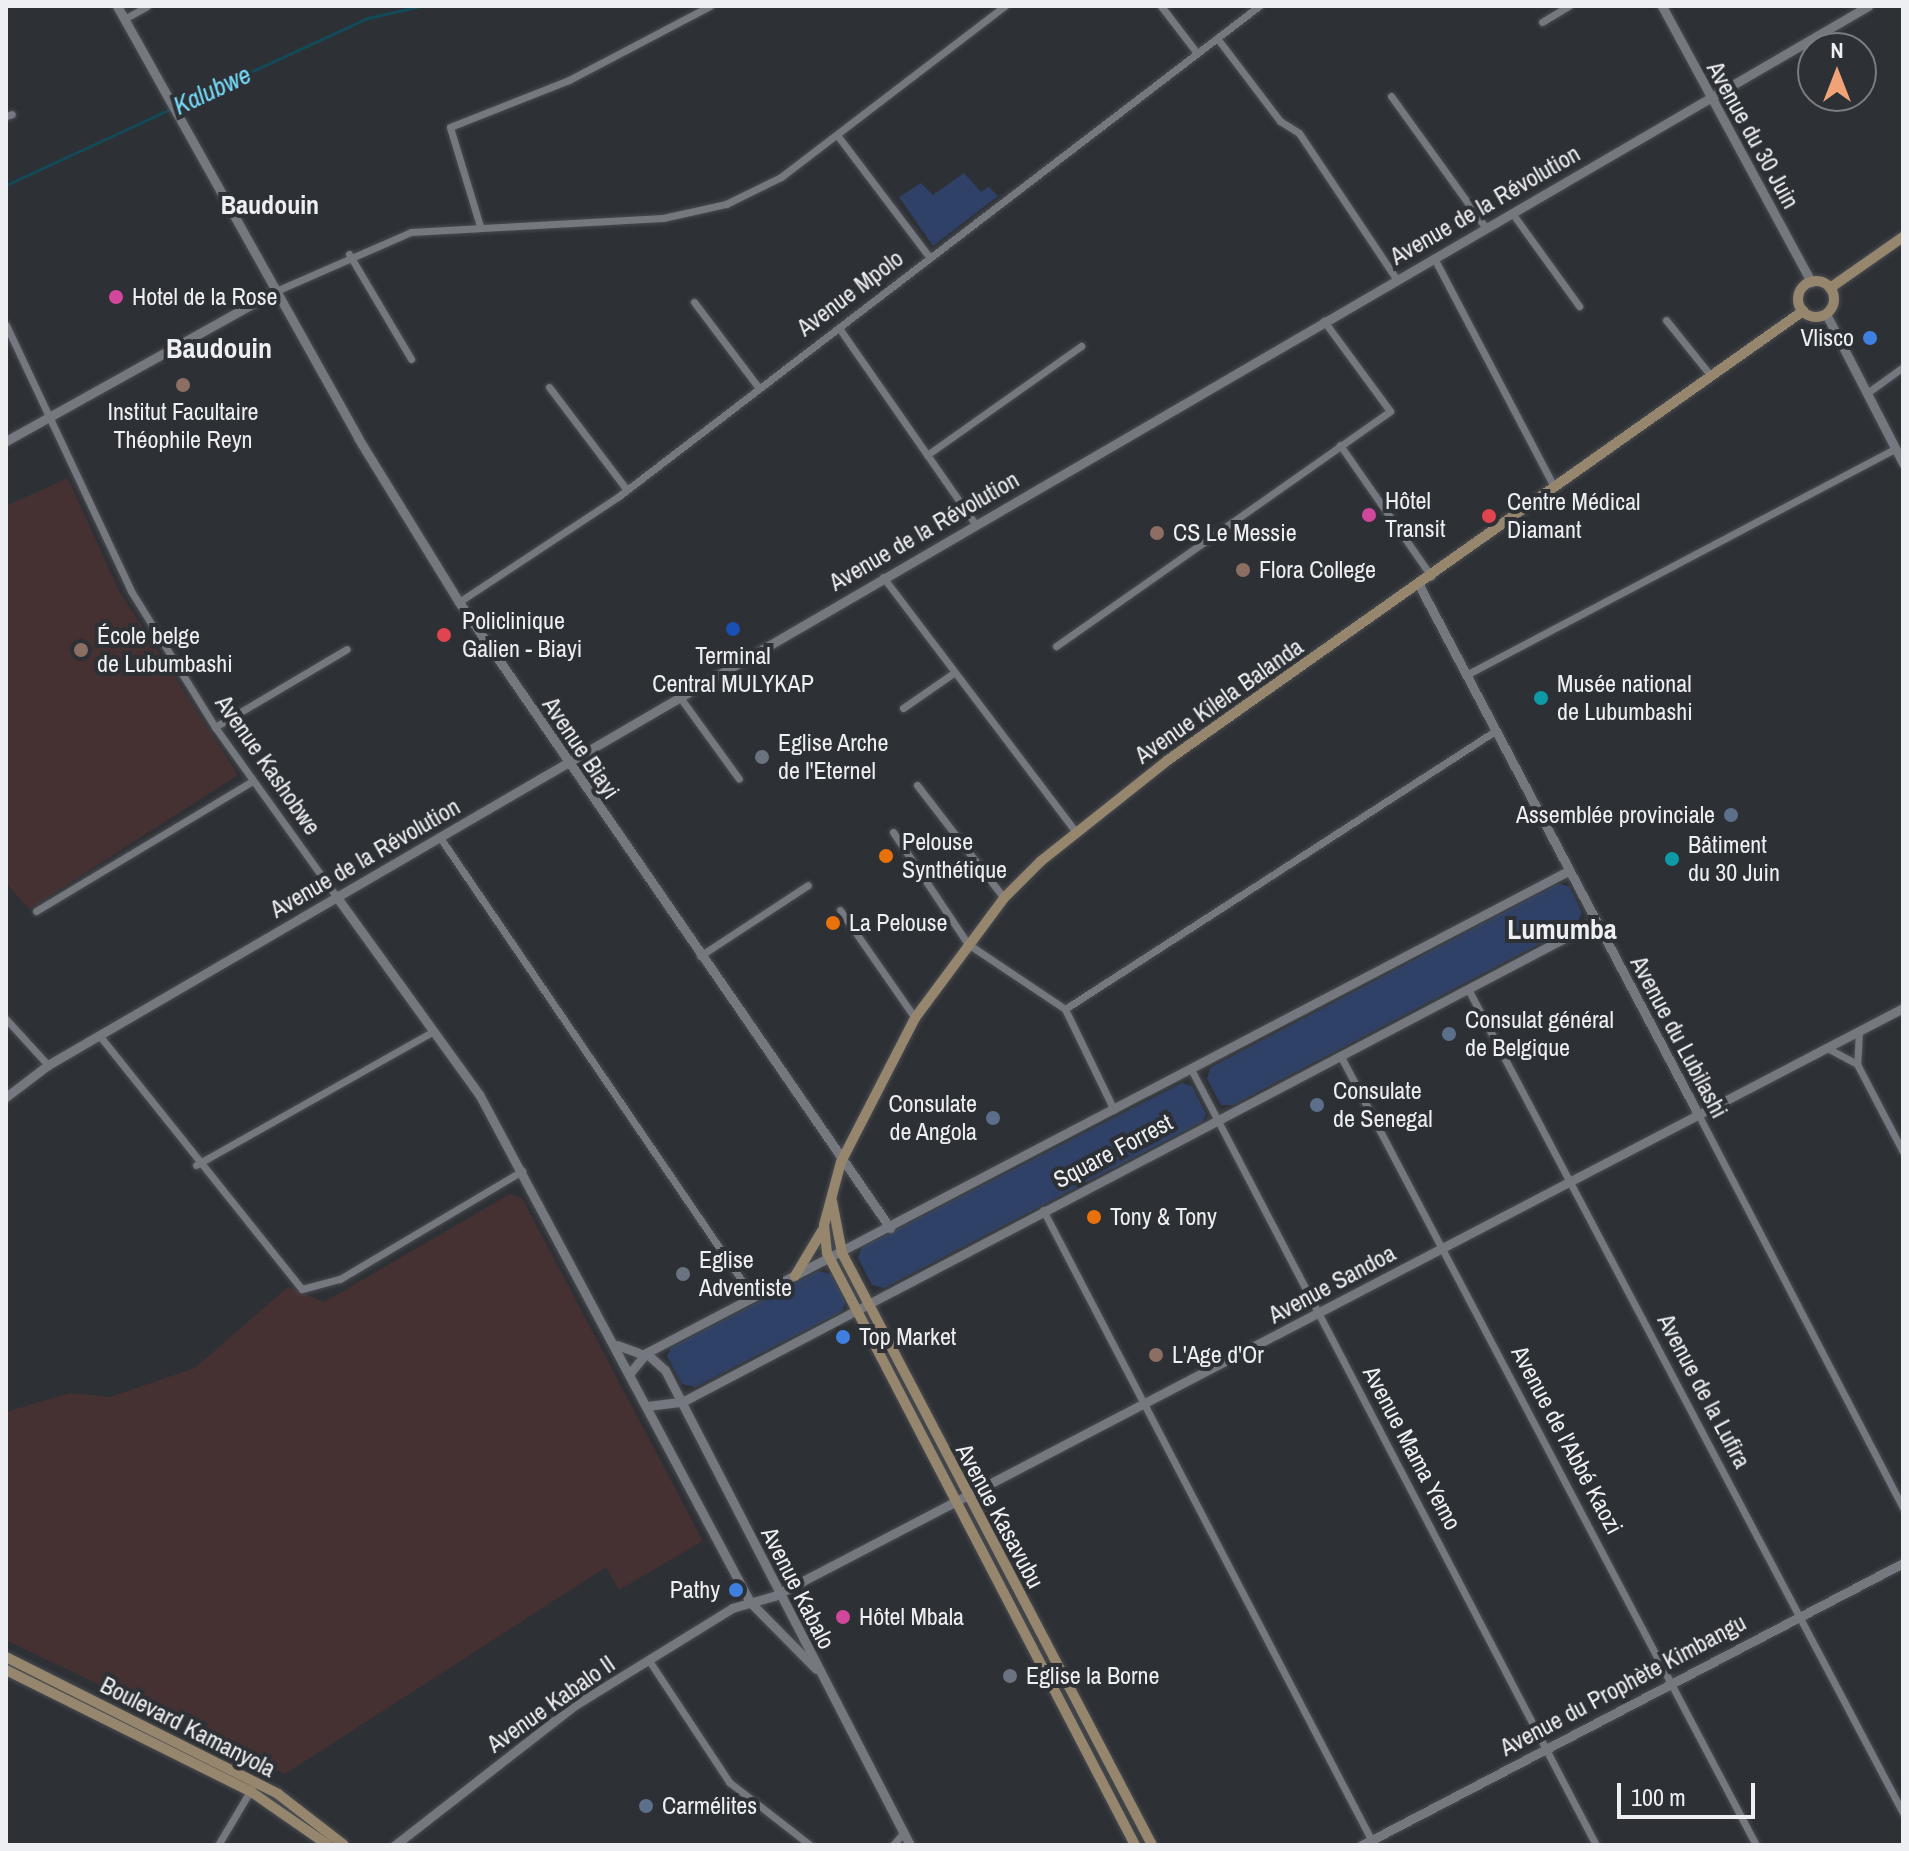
<!DOCTYPE html>
<meta charset="utf-8">
<style>
body{margin:0}
#map{position:relative;width:1909px;height:1851px;overflow:hidden;background:#2d3035;font-family:"Archivo Narrow",sans-serif}
div>[style]{position:absolute}
[style*='--x']{left:calc(var(--x)*1px);top:calc(var(--y)*1px);width:calc(var(--w)*1px);rotate:calc(var(--a)*1deg)}
.education>*{inset:0;background:#463132}
.green>*{inset:0;background:#2f4167}
.stream>*{height:3px;margin:-1.5px;padding:0 1.5px;transform-origin:1.5px;border-radius:1.5px;background:#134a58}
.roads{filter:drop-shadow(0 0 2px #494c50) drop-shadow(0 0 2px #494c50)}
.minor>*{height:7px;margin:-3.5px;padding:0 3.5px;transform-origin:3.5px;border-radius:3.5px;background:#75787e}
.tertiary>*{height:9px;margin:-4.5px;padding:0 4.5px;transform-origin:4.5px;border-radius:4.5px;background:#75787e}
.secondary>*{height:10px;margin:-5px;padding:0 5px;transform-origin:5px;border-radius:5px;background:#96866e}
.secondary>.ring{margin:-5px;padding:0;box-sizing:content-box;background:none;border:10px solid #96866e;border-radius:50%}
.dots>*{width:22px;height:22px;translate:-50% -50%;box-sizing:border-box;border:4px solid #2d3035;border-radius:50%}
span{translate:-50% -50%;white-space:nowrap;text-align:center;line-height:1.15;-webkit-text-stroke:8px #2d3035;paint-order:stroke}
.street-label{font-size:24px;color:#edeff2}
.poi-label{font-size:24px;color:#edeff2}
.left{translate:0 -50%;text-align:left}
.right{translate:-100% -50%;text-align:right}
.water-label{font-size:26px;color:#74dcfa;font-style:italic}
.neighbourhood-label{font-size:26px;color:#edeff2;font-weight:700}
.quarter-label{font-size:28px;color:#edeff2;font-weight:700}
.frame{position:absolute;inset:0;border:8px solid #edeff2;pointer-events:none}
.north{position:absolute;left:1797px;top:32px;width:80px;height:80px;box-sizing:border-box;background:#2d3035;border:2px solid #7a7c81;border-radius:50%;rotate:0deg;font-size:22px;font-weight:700;line-height:32px;text-align:center;color:#edeff2}
.north::after{content:'';display:block;margin:auto;width:28px;height:36px;background:#efa377;clip-path:polygon(50% 0,100% 100%,50% 72%,0 100%)}
.scale{position:absolute;left:1617px;top:1783px;width:138px;height:36px;box-sizing:border-box;border:4px solid #edeff2;border-top:0;padding-left:10px;font-size:24px;line-height:28px;white-space:nowrap;color:#edeff2;-webkit-text-stroke:6px #2d3035;paint-order:stroke}
</style>
<div id="map">
<div class="education">
<i style="clip-path:polygon(68px 478px,118px 589px,238px 775px,29px 909px,6px 883px,6px 506px)"></i>
<i style="clip-path:polygon(510px 1194px,522px 1198px,703px 1541px,619px 1590px,606px 1567px,285px 1774px,6px 1640px,6px 1412px,70px 1393px,110px 1397px,195px 1368px,288px 1287px,324px 1302px)"></i>
</div>
<div class="green">
<i style="clip-path:polygon(964px 173px,981px 192px,989px 187px,998px 196px,933px 246px,899px 197px,921px 183px,933px 195px)"></i>
<i style="clip-path:polygon(1557px 884px,1569px 886px,1582px 912px,1577px 924px,1233px 1105px,1221px 1105px,1207px 1079px,1210px 1068px)"></i>
<i style="clip-path:polygon(1182px 1083px,1192px 1086px,1206px 1114px,1202px 1122px,884px 1288px,872px 1285px,858px 1258px,862px 1247px)"></i>
<i style="clip-path:polygon(818px 1271px,831px 1274px,846px 1302px,841px 1312px,695px 1387px,682px 1384px,667px 1356px,672px 1347px)"></i>
</div>
<div class="stream">
<i style="--x:6;--y:185;--w:399;--a:-24.8"></i>
<i style="--x:368;--y:18;--w:54;--a:-12.8"></i>
</div>
<div class="roads">
<div class="minor">
<i style="--x:1161;--y:6;--w:59;--a:52.5"></i>
<i style="--x:124;--y:19;--w:26;--a:-29"></i>
<i style="--x:1542;--y:22;--w:31;--a:-31"></i>
<i style="--x:1217;--y:38;--w:104;--a:52.8"></i>
<i style="--x:1280;--y:121;--w:22;--a:32"></i>
<i style="--x:1299;--y:133;--w:177;--a:56.3"></i>
<i style="--x:1391;--y:96;--w:163;--a:54.3"></i>
<i style="--x:6;--y:116;--w:6;--a:-18"></i>
<i style="--x:837;--y:135;--w:154;--a:52.9"></i>
<i style="--x:1512;--y:213;--w:115;--a:54.2"></i>
<i style="--x:480;--y:226;--w:103;--a:-106.9"></i>
<i style="--x:450;--y:127;--w:128;--a:-21.6"></i>
<i style="--x:569;--y:80;--w:159;--a:-27.7"></i>
<i style="--x:349;--y:254;--w:122;--a:59.4"></i>
<i style="--x:1434;--y:258;--w:259;--a:62.3"></i>
<i style="--x:276;--y:291;--w:147;--a:-23.6"></i>
<i style="--x:411;--y:232;--w:252;--a:-3.2"></i>
<i style="--x:663;--y:218;--w:65;--a:-12.5"></i>
<i style="--x:726;--y:204;--w:61;--a:-26.1"></i>
<i style="--x:781;--y:177;--w:282;--a:-37.4"></i>
<i style="--x:694;--y:302;--w:106;--a:53"></i>
<i style="--x:1666;--y:320;--w:72;--a:51.2"></i>
<i style="--x:6;--y:325;--w:294;--a:64.8"></i>
<i style="--x:131;--y:591;--w:160;--a:58.3"></i>
<i style="--x:215;--y:727;--w:208;--a:54.4"></i>
<i style="--x:839;--y:328;--w:239;--a:55.2"></i>
<i style="--x:549;--y:387;--w:129;--a:52.9"></i>
<i style="--x:1867;--y:393;--w:44;--a:-35.8"></i>
<i style="--x:1340;--y:445;--w:160;--a:55.2"></i>
<i style="--x:927;--y:455;--w:189;--a:-35.3"></i>
<i style="--x:883;--y:577;--w:318;--a:52.9"></i>
<i style="--x:459;--y:602;--w:192;--a:-33.5"></i>
<i style="--x:619;--y:496;--w:806;--a:-37.44"></i>
<i style="--x:1056;--y:646;--w:408;--a:-35.1"></i>
<i style="--x:1390;--y:411;--w:112;--a:-126.3"></i>
<i style="--x:1466;--y:675;--w:485;--a:-27.8"></i>
<i style="--x:679;--y:696;--w:102;--a:54.1"></i>
<i style="--x:903;--y:708;--w:63;--a:-34.7"></i>
<i style="--x:215;--y:727;--w:153;--a:-30.6"></i>
<i style="--x:917;--y:785;--w:143;--a:52.4"></i>
<i style="--x:893;--y:832;--w:135;--a:56.2"></i>
<i style="--x:968;--y:944;--w:117;--a:33.8"></i>
<i style="--x:1065;--y:1009;--w:112;--a:64.1"></i>
<i style="--x:441;--y:839;--w:554;--a:55.74"></i>
<i style="--x:840;--y:910;--w:131;--a:55.2"></i>
<i style="--x:36;--y:911;--w:252;--a:-31"></i>
<i style="--x:700;--y:956;--w:129;--a:-33.3"></i>
<i style="--x:1468;--y:989;--w:932;--a:62.17"></i>
<i style="--x:1065;--y:1009;--w:512;--a:-32.88"></i>
<i style="--x:6;--y:1019;--w:62;--a:47.6"></i>
<i style="--x:1859;--y:1031;--w:33;--a:93"></i>
<i style="--x:1857;--y:1064;--w:99;--a:62.4"></i>
<i style="--x:99;--y:1035;--w:325;--a:51.4"></i>
<i style="--x:302;--y:1289;--w:39;--a:-15"></i>
<i style="--x:340;--y:1279;--w:212;--a:-30.7"></i>
<i style="--x:1827;--y:1048;--w:34;--a:28"></i>
<i style="--x:1340;--y:1055;--w:893;--a:62.23"></i>
<i style="--x:1192;--y:1071;--w:873;--a:62.44"></i>
<i style="--x:1698;--y:1114;--w:444;--a:62.5"></i>
<i style="--x:196;--y:1165;--w:271;--a:-29.4"></i>
<i style="--x:1043;--y:1210;--w:716;--a:62.47"></i>
<i style="--x:650;--y:1662;--w:144;--a:56.6"></i>
<i style="--x:729;--y:1782;--w:103;--a:37.9"></i>
<i style="--x:218;--y:1845;--w:66;--a:-59.2"></i>
<i style="--x:893;--y:1845;--w:16;--a:-50"></i>
</div>
<div class="tertiary">
<i style="--x:117;--y:6;--w:495;--a:60.8"></i>
<i style="--x:358;--y:438;--w:193;--a:58.4"></i>
<i style="--x:459;--y:602;--w:760;--a:55.45"></i>
<i style="--x:1662;--y:6;--w:314;--a:61.6"></i>
<i style="--x:1826;--y:314;--w:168;--a:62.7"></i>
<i style="--x:6;--y:441;--w:309;--a:-29.1"></i>
<i style="--x:1419;--y:585;--w:598;--a:62.19"></i>
<i style="--x:336;--y:896;--w:244;--a:54.2"></i>
<i style="--x:479;--y:1094;--w:576;--a:61.92"></i>
<i style="--x:750;--y:1602;--w:94;--a:45.4"></i>
<i style="--x:6;--y:1097;--w:53;--a:-37.3"></i>
<i style="--x:48;--y:1065;--w:2106;--a:-30.19"></i>
<i style="--x:617;--y:1345;--w:29;--a:20"></i>
<i style="--x:646;--y:1353;--w:25;--a:42"></i>
<i style="--x:665;--y:1370;--w:534;--a:62.72"></i>
<i style="--x:630;--y:1373;--w:26;--a:-51"></i>
<i style="--x:646;--y:1353;--w:1040;--a:-27.6"></i>
<i style="--x:647;--y:1406;--w:35;--a:-7"></i>
<i style="--x:682;--y:1402;--w:1031;--a:-27.73"></i>
<i style="--x:395;--y:1845;--w:224;--a:-37.9"></i>
<i style="--x:572;--y:1707;--w:188;--a:-31.7"></i>
<i style="--x:732;--y:1608;--w:44;--a:-15.9"></i>
<i style="--x:774;--y:1596;--w:1273;--a:-27.51"></i>
<i style="--x:1362;--y:1845;--w:610;--a:-27.53"></i>
</div>
<div class="secondary">
<i class="ring" style="left:1798px;top:281px;width:26px;height:26px"></i>
<i style="--x:1830;--y:288;--w:89;--a:-34.9"></i>
<i style="--x:832;--y:1201;--w:53;--a:79.1"></i>
<i style="--x:842;--y:1253;--w:668;--a:62.36"></i>
<i style="--x:795;--y:1276;--w:52;--a:-59"></i>
<i style="--x:6;--y:1657;--w:305;--a:26.7"></i>
<i style="--x:278;--y:1794;--w:83;--a:37.7"></i>
<i style="--x:6;--y:1670;--w:272;--a:26.4"></i>
<i style="--x:250;--y:1791;--w:95;--a:34.7"></i>
<i style="--x:1135;--y:1845;--w:667;--a:-117.49"></i>
<i style="--x:827;--y:1253;--w:28;--a:-96"></i>
<i style="--x:824;--y:1225;--w:65;--a:-74.9"></i>
<i style="--x:841;--y:1162;--w:162;--a:-62.8"></i>
<i style="--x:915;--y:1018;--w:149;--a:-53.4"></i>
<i style="--x:1004;--y:898;--w:52;--a:-45"></i>
<i style="--x:1041;--y:861;--w:162;--a:-38.5"></i>
<i style="--x:1168;--y:760;--w:778;--a:-35.26"></i>
</div>
</div>
<div class="dots">
<i style="left:116px;top:297px;background:#d1479c"></i>
<i style="left:1870px;top:338px;background:#3f7fe0"></i>
<i style="left:183px;top:385px;background:#8d6e63"></i>
<i style="left:1369px;top:515px;background:#d1479c"></i>
<i style="left:1489px;top:516px;background:#e0444e"></i>
<i style="left:1157px;top:533px;background:#8d6e63"></i>
<i style="left:1243px;top:570px;background:#8d6e63"></i>
<i style="left:733px;top:629px;background:#1a4fb4"></i>
<i style="left:444px;top:635px;background:#e0444e"></i>
<i style="left:81px;top:650px;background:#8d6e63"></i>
<i style="left:1541px;top:698px;background:#0f9aa8"></i>
<i style="left:762px;top:757px;background:#6b7280"></i>
<i style="left:1731px;top:815px;background:#5c6f8a"></i>
<i style="left:886px;top:856px;background:#e8710a"></i>
<i style="left:1672px;top:859px;background:#0f9aa8"></i>
<i style="left:833px;top:923px;background:#e8710a"></i>
<i style="left:1449px;top:1034px;background:#5c6f8a"></i>
<i style="left:1317px;top:1105px;background:#5c6f8a"></i>
<i style="left:993px;top:1118px;background:#5c6f8a"></i>
<i style="left:1094px;top:1217px;background:#e8710a"></i>
<i style="left:683px;top:1274px;background:#6b7280"></i>
<i style="left:843px;top:1337px;background:#3f7fe0"></i>
<i style="left:1156px;top:1355px;background:#8d6e63"></i>
<i style="left:736px;top:1590px;background:#3f7fe0"></i>
<i style="left:843px;top:1617px;background:#d1479c"></i>
<i style="left:1010px;top:1676px;background:#6b7280"></i>
<i style="left:646px;top:1806px;background:#5c6f8a"></i>
</div>
<div class="street-label">
<span style="left:1753px;top:135px;rotate:61deg">Avenue du 30 Juin</span>
<span style="left:1485px;top:205px;rotate:-30deg">Avenue de la Révolution</span>
<span style="left:850px;top:293px;rotate:-37deg">Avenue Mpolo</span>
<span style="left:924px;top:531px;rotate:-30deg">Avenue de la Révolution</span>
<span style="left:1219px;top:701px;rotate:-35deg">Avenue Kilela Balanda</span>
<span style="left:581px;top:748px;rotate:56deg">Avenue Biayi</span>
<span style="left:268px;top:765px;rotate:55deg">Avenue Kashobwe</span>
<span style="left:365px;top:858px;rotate:-30deg">Avenue de la Révolution</span>
<span style="left:1679px;top:1037px;rotate:62deg">Avenue du Lubilashi</span>
<span style="left:1113px;top:1151px;rotate:-28deg">Square Forrest</span>
<span style="left:1332px;top:1284px;rotate:-28deg">Avenue Sandoa</span>
<span style="left:1704px;top:1391px;rotate:62deg">Avenue de la Lufira</span>
<span style="left:1567px;top:1440px;rotate:62deg">Avenue de l'Abbé Kaozi</span>
<span style="left:1412px;top:1448px;rotate:62deg">Avenue Mama Yemo</span>
<span style="left:1000px;top:1516px;rotate:62deg">Avenue Kasavubu</span>
<span style="left:798px;top:1588px;rotate:63deg">Avenue Kabalo</span>
<span style="left:1623px;top:1685px;rotate:-28deg">Avenue du Prophète Kimbangu</span>
<span style="left:551px;top:1704px;rotate:-35deg">Avenue Kabalo II</span>
<span style="left:188px;top:1727px;rotate:27deg">Boulevard Kamanyola</span>
</div>
<div class="poi-label">
<span class="left" style="left:132px;top:297px">Hotel de la Rose</span>
<span class="right" style="left:1854px;top:338px">Vlisco</span>
<span style="left:183px;top:426px">Institut Facultaire<br>Théophile Reyn</span>
<span class="left" style="left:1385px;top:515px">Hôtel<br>Transit</span>
<span class="left" style="left:1507px;top:516px">Centre Médical<br>Diamant</span>
<span class="left" style="left:1173px;top:533px">CS Le Messie</span>
<span class="left" style="left:1259px;top:570px">Flora College</span>
<span class="left" style="left:462px;top:635px">Policlinique<br>Galien - Biayi</span>
<span class="left" style="left:97px;top:650px">École belge<br>de Lubumbashi</span>
<span style="left:733px;top:670px">Terminal<br>Central MULYKAP</span>
<span class="left" style="left:1557px;top:698px">Musée national<br>de Lubumbashi</span>
<span class="left" style="left:778px;top:757px">Eglise Arche<br>de l'Eternel</span>
<span class="right" style="left:1715px;top:815px">Assemblée provinciale</span>
<span class="left" style="left:902px;top:856px">Pelouse<br>Synthétique</span>
<span class="left" style="left:1688px;top:859px">Bâtiment<br>du 30 Juin</span>
<span class="left" style="left:849px;top:923px">La Pelouse</span>
<span class="left" style="left:1465px;top:1034px">Consulat général<br>de Belgique</span>
<span class="left" style="left:1333px;top:1105px">Consulate<br>de Senegal</span>
<span class="right" style="left:977px;top:1118px">Consulate<br>de Angola</span>
<span class="left" style="left:1110px;top:1217px">Tony &amp; Tony</span>
<span class="left" style="left:699px;top:1274px">Eglise<br>Adventiste</span>
<span class="left" style="left:859px;top:1337px">Top Market</span>
<span class="left" style="left:1172px;top:1355px">L'Age d'Or</span>
<span class="right" style="left:720px;top:1590px">Pathy</span>
<span class="left" style="left:859px;top:1617px">Hôtel Mbala</span>
<span class="left" style="left:1026px;top:1676px">Eglise la Borne</span>
<span class="left" style="left:662px;top:1806px">Carmélites</span>
</div>
<div class="water-label">
<span style="left:212px;top:90px;rotate:-25deg">Kalubwe</span>
</div>
<div class="neighbourhood-label">
<span style="left:270px;top:205px">Baudouin</span>
</div>
<div class="quarter-label">
<span style="left:219px;top:348px">Baudouin</span>
<span style="left:1562px;top:929px">Lumumba</span>
</div>
<div class="frame"></div>
<div class="north">N</div>
<div class="scale">100 m</div>
</div>
